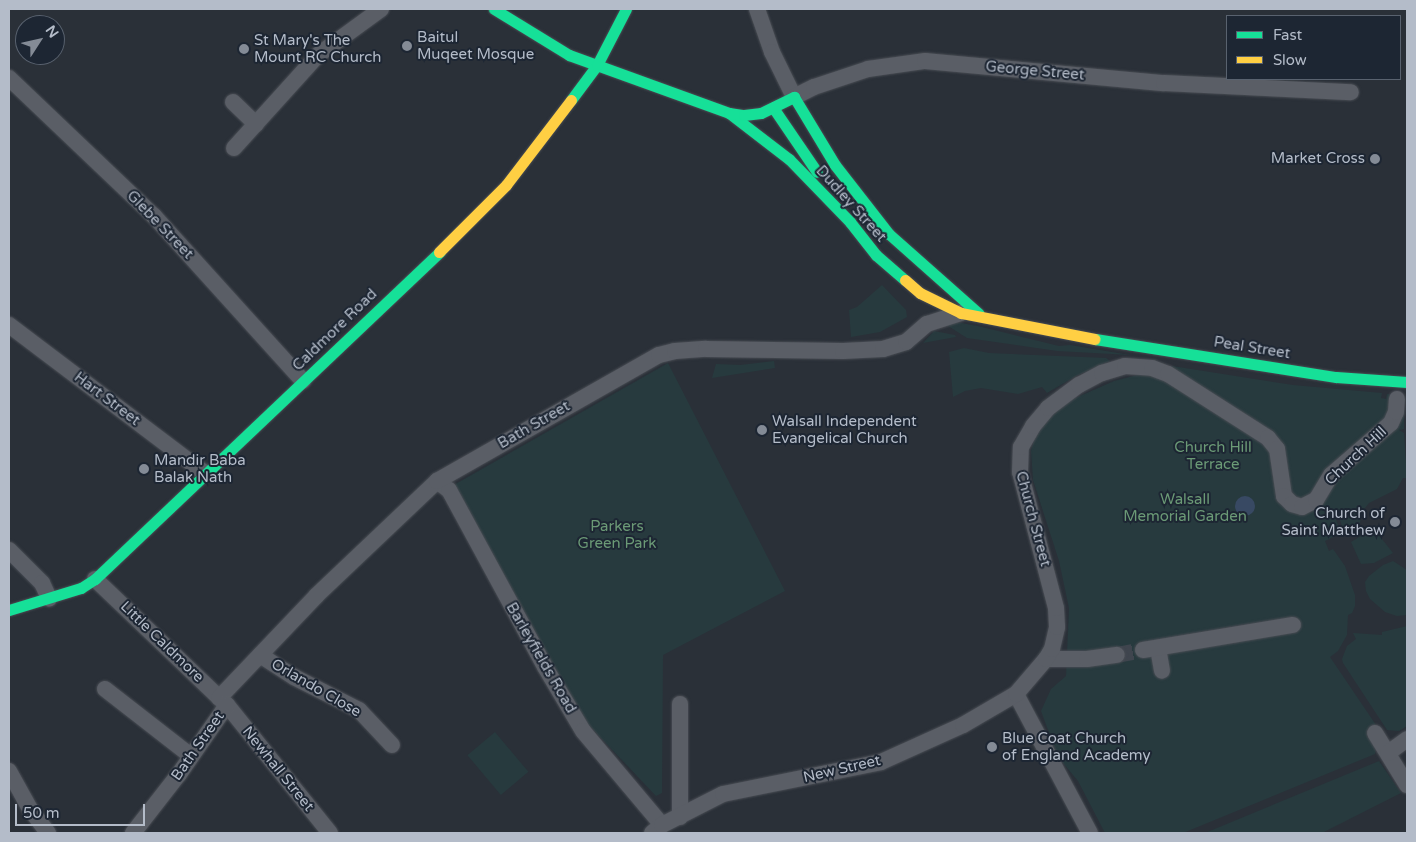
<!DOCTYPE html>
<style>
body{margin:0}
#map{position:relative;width:1416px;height:842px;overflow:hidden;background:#2a3038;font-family:"Varela Round",sans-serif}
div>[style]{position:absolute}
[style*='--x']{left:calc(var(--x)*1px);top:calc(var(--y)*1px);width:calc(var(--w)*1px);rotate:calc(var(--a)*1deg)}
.green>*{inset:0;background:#273a3e;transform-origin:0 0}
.water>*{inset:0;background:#384963}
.round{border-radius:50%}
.street-tunnel>*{height:16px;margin-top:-8px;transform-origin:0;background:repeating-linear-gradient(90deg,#3f454e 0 16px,transparent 0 24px)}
.roads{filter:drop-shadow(0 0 1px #484c53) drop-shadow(0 0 1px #484c53)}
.street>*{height:16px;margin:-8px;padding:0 8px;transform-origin:8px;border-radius:8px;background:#5a5e66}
.fast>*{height:11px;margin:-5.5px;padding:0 5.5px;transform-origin:5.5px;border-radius:5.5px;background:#16e098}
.slow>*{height:11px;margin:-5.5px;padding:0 5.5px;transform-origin:5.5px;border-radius:5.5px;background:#ffcf43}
.dots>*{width:14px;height:14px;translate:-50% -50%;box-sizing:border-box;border:2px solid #1d2633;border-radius:50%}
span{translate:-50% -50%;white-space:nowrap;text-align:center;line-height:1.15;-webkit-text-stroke:4px #1d2633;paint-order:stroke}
.poi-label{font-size:15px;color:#b4bcc9}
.left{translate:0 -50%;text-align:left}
.right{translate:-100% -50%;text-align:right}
.street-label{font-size:15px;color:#b4bcc9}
.park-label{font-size:15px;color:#6b9a76}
.frame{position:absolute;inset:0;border:10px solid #b4bcc9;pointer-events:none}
.legend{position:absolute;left:1226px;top:15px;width:175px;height:65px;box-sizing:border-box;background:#1d2633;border:1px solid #59626f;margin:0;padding:6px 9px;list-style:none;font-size:15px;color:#b4bcc9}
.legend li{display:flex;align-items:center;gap:10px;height:25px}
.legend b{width:25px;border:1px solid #59626f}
.north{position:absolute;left:15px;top:15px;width:50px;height:50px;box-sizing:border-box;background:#1d2633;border:1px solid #59626f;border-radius:50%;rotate:55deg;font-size:14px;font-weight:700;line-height:20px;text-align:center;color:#b4bcc9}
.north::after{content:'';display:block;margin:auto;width:18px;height:22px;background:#848b96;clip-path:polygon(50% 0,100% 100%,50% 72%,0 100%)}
.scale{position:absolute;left:15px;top:804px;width:130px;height:22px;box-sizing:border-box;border:2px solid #b4bcc9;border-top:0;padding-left:6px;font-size:15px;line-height:18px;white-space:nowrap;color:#b4bcc9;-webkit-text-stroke:4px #1d2633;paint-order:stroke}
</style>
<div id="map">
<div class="green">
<i style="clip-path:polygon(882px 285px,906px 310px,907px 317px,880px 332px,851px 337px,849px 310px,857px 307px)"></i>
<i style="clip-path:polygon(950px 321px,978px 326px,1059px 346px,1070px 345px,1130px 355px,1057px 351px,967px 338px,945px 324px)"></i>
<i style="clip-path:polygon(934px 331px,955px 335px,956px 337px,923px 343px)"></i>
<i style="clip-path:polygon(964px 348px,989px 353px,1106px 358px,1110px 361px,1076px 376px,1047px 393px,1042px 387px,1018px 394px,981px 388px,965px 391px,953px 397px,949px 352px)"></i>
<i style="clip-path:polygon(774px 361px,775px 368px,712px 378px,716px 364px,740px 365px)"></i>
<i style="clip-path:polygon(668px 363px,785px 591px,663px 655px,662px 793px,656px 796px,582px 718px,452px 486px)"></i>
<i style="clip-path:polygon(1172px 366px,1293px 385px,1382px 393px,1381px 398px,1386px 399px,1387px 394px,1404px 395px,1404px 429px,1399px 430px,1404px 433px,1407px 478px,1403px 478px,1397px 489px,1369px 503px,1362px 512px,1360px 523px,1356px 526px,1344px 532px,1338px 514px,1334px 514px,1341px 533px,1325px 541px,1329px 551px,1333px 549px,1345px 566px,1355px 595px,1355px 606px,1352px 613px,1348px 615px,1347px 635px,1338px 651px,1330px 657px,1378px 728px,1367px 736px,1376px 748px,1375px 754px,1183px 833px,1105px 833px,1078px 781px,1058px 757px,1041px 711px,1051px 689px,1066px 676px,1069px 608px,1059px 561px,1033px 480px,1031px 451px,1035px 436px,1050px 415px,1071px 400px,1114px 381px)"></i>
<i style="clip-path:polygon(1371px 530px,1378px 534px,1393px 553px,1374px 563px,1361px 564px,1351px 542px)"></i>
<i style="clip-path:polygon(1393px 561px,1407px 570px,1407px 615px,1397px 616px,1385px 612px,1370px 599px,1366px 591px,1365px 582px,1369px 576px,1383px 565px)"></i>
<i style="clip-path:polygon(1407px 626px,1407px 726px,1399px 731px,1387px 730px,1343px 663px,1342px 659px,1347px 646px,1356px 639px,1353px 633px,1382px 635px,1382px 632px)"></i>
<i style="left:495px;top:732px;width:52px;height:36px;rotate:50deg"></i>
<i style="clip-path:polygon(1379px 761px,1401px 793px,1322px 833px,1205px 833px)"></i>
</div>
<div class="water">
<i class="round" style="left:1235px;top:496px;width:20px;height:20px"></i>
</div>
<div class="street-tunnel">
<i style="--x:1117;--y:655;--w:26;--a:-11"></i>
</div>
<div class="roads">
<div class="street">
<i style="--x:757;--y:9;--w:46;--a:70.8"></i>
<i style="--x:772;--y:52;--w:50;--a:63.9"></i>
<i style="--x:794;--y:97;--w:22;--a:-27"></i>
<i style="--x:814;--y:87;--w:57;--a:-18.4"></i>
<i style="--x:868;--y:69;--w:58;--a:-8"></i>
<i style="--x:925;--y:61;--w:240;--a:5.3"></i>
<i style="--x:1164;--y:83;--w:187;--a:2.8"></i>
<i style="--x:9;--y:78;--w:200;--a:43.6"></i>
<i style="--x:154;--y:216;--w:222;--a:47.9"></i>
<i style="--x:233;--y:102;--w:32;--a:44"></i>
<i style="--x:234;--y:148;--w:125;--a:-47.9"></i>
<i style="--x:318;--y:55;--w:78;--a:-36.1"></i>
<i style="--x:9;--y:325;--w:247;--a:37.1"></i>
<i style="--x:437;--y:481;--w:15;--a:37"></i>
<i style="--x:449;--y:490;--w:201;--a:61.5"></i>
<i style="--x:545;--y:667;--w:74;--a:59.3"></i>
<i style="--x:583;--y:731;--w:123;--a:50"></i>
<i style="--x:9;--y:550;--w:47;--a:45"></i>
<i style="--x:42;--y:583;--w:17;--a:65"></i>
<i style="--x:95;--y:579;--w:182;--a:43.7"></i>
<i style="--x:227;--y:705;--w:164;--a:51.2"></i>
<i style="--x:1158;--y:648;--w:23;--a:80"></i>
<i style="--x:1143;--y:650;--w:152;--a:-9.5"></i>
<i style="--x:260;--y:655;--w:40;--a:32.9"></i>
<i style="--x:294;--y:677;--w:73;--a:26.9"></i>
<i style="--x:359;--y:710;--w:48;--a:46.7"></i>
<i style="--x:1046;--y:659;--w:41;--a:0"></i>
<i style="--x:1087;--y:659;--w:30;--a:-8"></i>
<i style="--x:105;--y:689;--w:109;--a:37.9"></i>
<i style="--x:1016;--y:694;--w:157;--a:62"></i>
<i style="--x:219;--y:698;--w:142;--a:-46.4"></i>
<i style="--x:317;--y:595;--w:166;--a:-43.5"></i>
<i style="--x:437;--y:481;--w:255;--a:-29.6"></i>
<i style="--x:659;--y:355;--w:16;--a:-14"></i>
<i style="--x:675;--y:351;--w:31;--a:-4"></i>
<i style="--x:706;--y:349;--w:137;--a:0.8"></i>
<i style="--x:843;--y:351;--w:40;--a:-2.9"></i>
<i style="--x:883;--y:349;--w:24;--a:-17"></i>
<i style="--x:906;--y:342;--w:28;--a:-41"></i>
<i style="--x:927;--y:324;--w:36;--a:-18"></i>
<i style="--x:1375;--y:733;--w:61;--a:58.4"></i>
<i style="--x:1388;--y:753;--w:24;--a:-36"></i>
<i style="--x:9;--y:771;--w:43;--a:61.1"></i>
<i style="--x:30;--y:809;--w:30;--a:53"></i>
<i style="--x:680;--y:817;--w:113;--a:-90"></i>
<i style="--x:133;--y:833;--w:75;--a:-52.1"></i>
<i style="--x:179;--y:774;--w:84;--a:-55.2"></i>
<i style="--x:652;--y:833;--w:13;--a:-39"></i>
<i style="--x:662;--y:825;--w:68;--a:-26.9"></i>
<i style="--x:723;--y:794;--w:161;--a:-11.4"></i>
<i style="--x:881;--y:762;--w:90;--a:-24.3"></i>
<i style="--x:963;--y:725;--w:61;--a:-30.3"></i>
<i style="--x:1016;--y:694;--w:46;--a:-49.4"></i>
<i style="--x:1046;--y:659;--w:12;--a:-59"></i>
<i style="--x:1052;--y:649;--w:23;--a:-77"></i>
<i style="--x:1057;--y:627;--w:19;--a:-93"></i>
<i style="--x:1056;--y:608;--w:141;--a:-104.8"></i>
<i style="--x:1020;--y:472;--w:25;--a:-88"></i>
<i style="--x:1021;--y:447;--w:24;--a:-60"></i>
<i style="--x:1033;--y:426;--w:23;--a:-50"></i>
<i style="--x:1048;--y:408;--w:39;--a:-37"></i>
<i style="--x:1079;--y:385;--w:26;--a:-28"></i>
<i style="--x:1102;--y:373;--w:24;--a:-17"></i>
<i style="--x:1125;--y:366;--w:27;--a:4"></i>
<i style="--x:1152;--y:368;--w:17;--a:21"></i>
<i style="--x:1168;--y:374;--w:119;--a:32.6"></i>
<i style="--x:1268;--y:438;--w:14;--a:51"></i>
<i style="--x:1277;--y:449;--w:48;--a:81.5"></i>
<i style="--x:1284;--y:496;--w:11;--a:45"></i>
<i style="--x:1292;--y:504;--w:10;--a:17"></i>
<i style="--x:1302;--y:507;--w:16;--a:-27"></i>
<i style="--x:1316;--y:500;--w:29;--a:-59"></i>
<i style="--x:1331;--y:475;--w:79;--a:-40.9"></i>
<i style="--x:1391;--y:423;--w:12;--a:-66"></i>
<i style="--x:1396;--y:412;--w:13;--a:-86"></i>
</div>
<div class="fast">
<i style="--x:494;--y:9;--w:88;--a:31.5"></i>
<i style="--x:569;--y:55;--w:170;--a:19.9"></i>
<i style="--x:729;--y:113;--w:76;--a:37.5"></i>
<i style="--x:789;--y:159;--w:88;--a:45.9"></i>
<i style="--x:850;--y:222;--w:42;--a:51.8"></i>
<i style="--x:876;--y:255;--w:38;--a:41"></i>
<i style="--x:571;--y:100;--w:44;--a:-53.4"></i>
<i style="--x:597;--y:65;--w:63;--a:-62.6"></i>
<i style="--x:774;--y:109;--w:76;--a:55.7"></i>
<i style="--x:729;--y:113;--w:15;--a:8"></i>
<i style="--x:744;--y:115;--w:17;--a:-7"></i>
<i style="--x:761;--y:113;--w:37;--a:-26"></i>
<i style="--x:794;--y:97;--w:79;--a:58.9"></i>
<i style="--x:835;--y:165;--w:88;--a:52"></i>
<i style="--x:889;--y:234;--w:120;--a:41.6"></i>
<i style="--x:1095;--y:339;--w:244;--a:9"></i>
<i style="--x:1336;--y:377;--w:71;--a:4"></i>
<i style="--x:9;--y:610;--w:75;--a:-17"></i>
<i style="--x:81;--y:588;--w:17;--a:-33"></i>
<i style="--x:95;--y:579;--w:475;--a:-43.5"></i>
</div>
<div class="slow">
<i style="--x:439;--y:252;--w:95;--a:-45"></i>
<i style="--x:506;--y:185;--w:107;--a:-52.6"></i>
<i style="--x:905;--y:280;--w:20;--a:41"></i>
<i style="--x:920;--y:293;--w:46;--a:26"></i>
<i style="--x:961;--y:313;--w:136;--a:11"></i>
</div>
</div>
<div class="dots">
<i style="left:407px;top:46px;background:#848b96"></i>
<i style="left:244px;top:49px;background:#848b96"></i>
<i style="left:1375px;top:159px;background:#848b96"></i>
<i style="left:762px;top:430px;background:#848b96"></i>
<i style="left:144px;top:469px;background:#848b96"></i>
<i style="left:1395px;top:522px;background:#848b96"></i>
<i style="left:992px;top:747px;background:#848b96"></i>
</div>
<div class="poi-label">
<span class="left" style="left:417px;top:46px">Baitul<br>Muqeet Mosque</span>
<span class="left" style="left:254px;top:49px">St Mary's The<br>Mount RC Church</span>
<span class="right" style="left:1365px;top:159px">Market Cross</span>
<span class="left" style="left:772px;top:430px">Walsall Independent<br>Evangelical Church</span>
<span class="left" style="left:154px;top:469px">Mandir Baba<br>Balak Nath</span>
<span class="right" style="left:1385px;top:522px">Church of<br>Saint Matthew</span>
<span class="left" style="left:1002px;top:747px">Blue Coat Church<br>of England Academy</span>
</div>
<div class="street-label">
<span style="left:1035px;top:71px;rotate:5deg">George Street</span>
<span style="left:851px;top:204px;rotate:48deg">Dudley Street</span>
<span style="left:160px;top:225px;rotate:46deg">Glebe Street</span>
<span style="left:335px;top:330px;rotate:-44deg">Caldmore Road</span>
<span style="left:1252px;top:348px;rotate:9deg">Peal Street</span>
<span style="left:107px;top:399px;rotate:37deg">Hart Street</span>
<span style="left:534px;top:425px;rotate:-30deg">Bath Street</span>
<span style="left:1356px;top:456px;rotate:-43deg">Church Hill</span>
<span style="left:1033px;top:519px;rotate:75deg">Church Street</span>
<span style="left:162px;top:642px;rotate:44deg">Little Caldmore</span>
<span style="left:541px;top:658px;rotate:60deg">Barleyfields Road</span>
<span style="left:316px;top:688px;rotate:30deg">Orlando Close</span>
<span style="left:198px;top:746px;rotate:-55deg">Bath Street</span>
<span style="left:278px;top:769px;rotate:51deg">Newhall Street</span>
<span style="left:842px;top:769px;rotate:-13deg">New Street</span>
</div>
<div class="park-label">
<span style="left:1213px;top:456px">Church Hill<br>Terrace</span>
<span style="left:1185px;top:508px">Walsall<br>Memorial Garden</span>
<span style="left:617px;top:535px">Parkers<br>Green Park</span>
</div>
<div class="frame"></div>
<ul class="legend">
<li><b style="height:6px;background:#16e098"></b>Fast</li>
<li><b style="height:6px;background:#ffcf43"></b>Slow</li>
</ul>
<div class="north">N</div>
<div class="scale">50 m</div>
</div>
